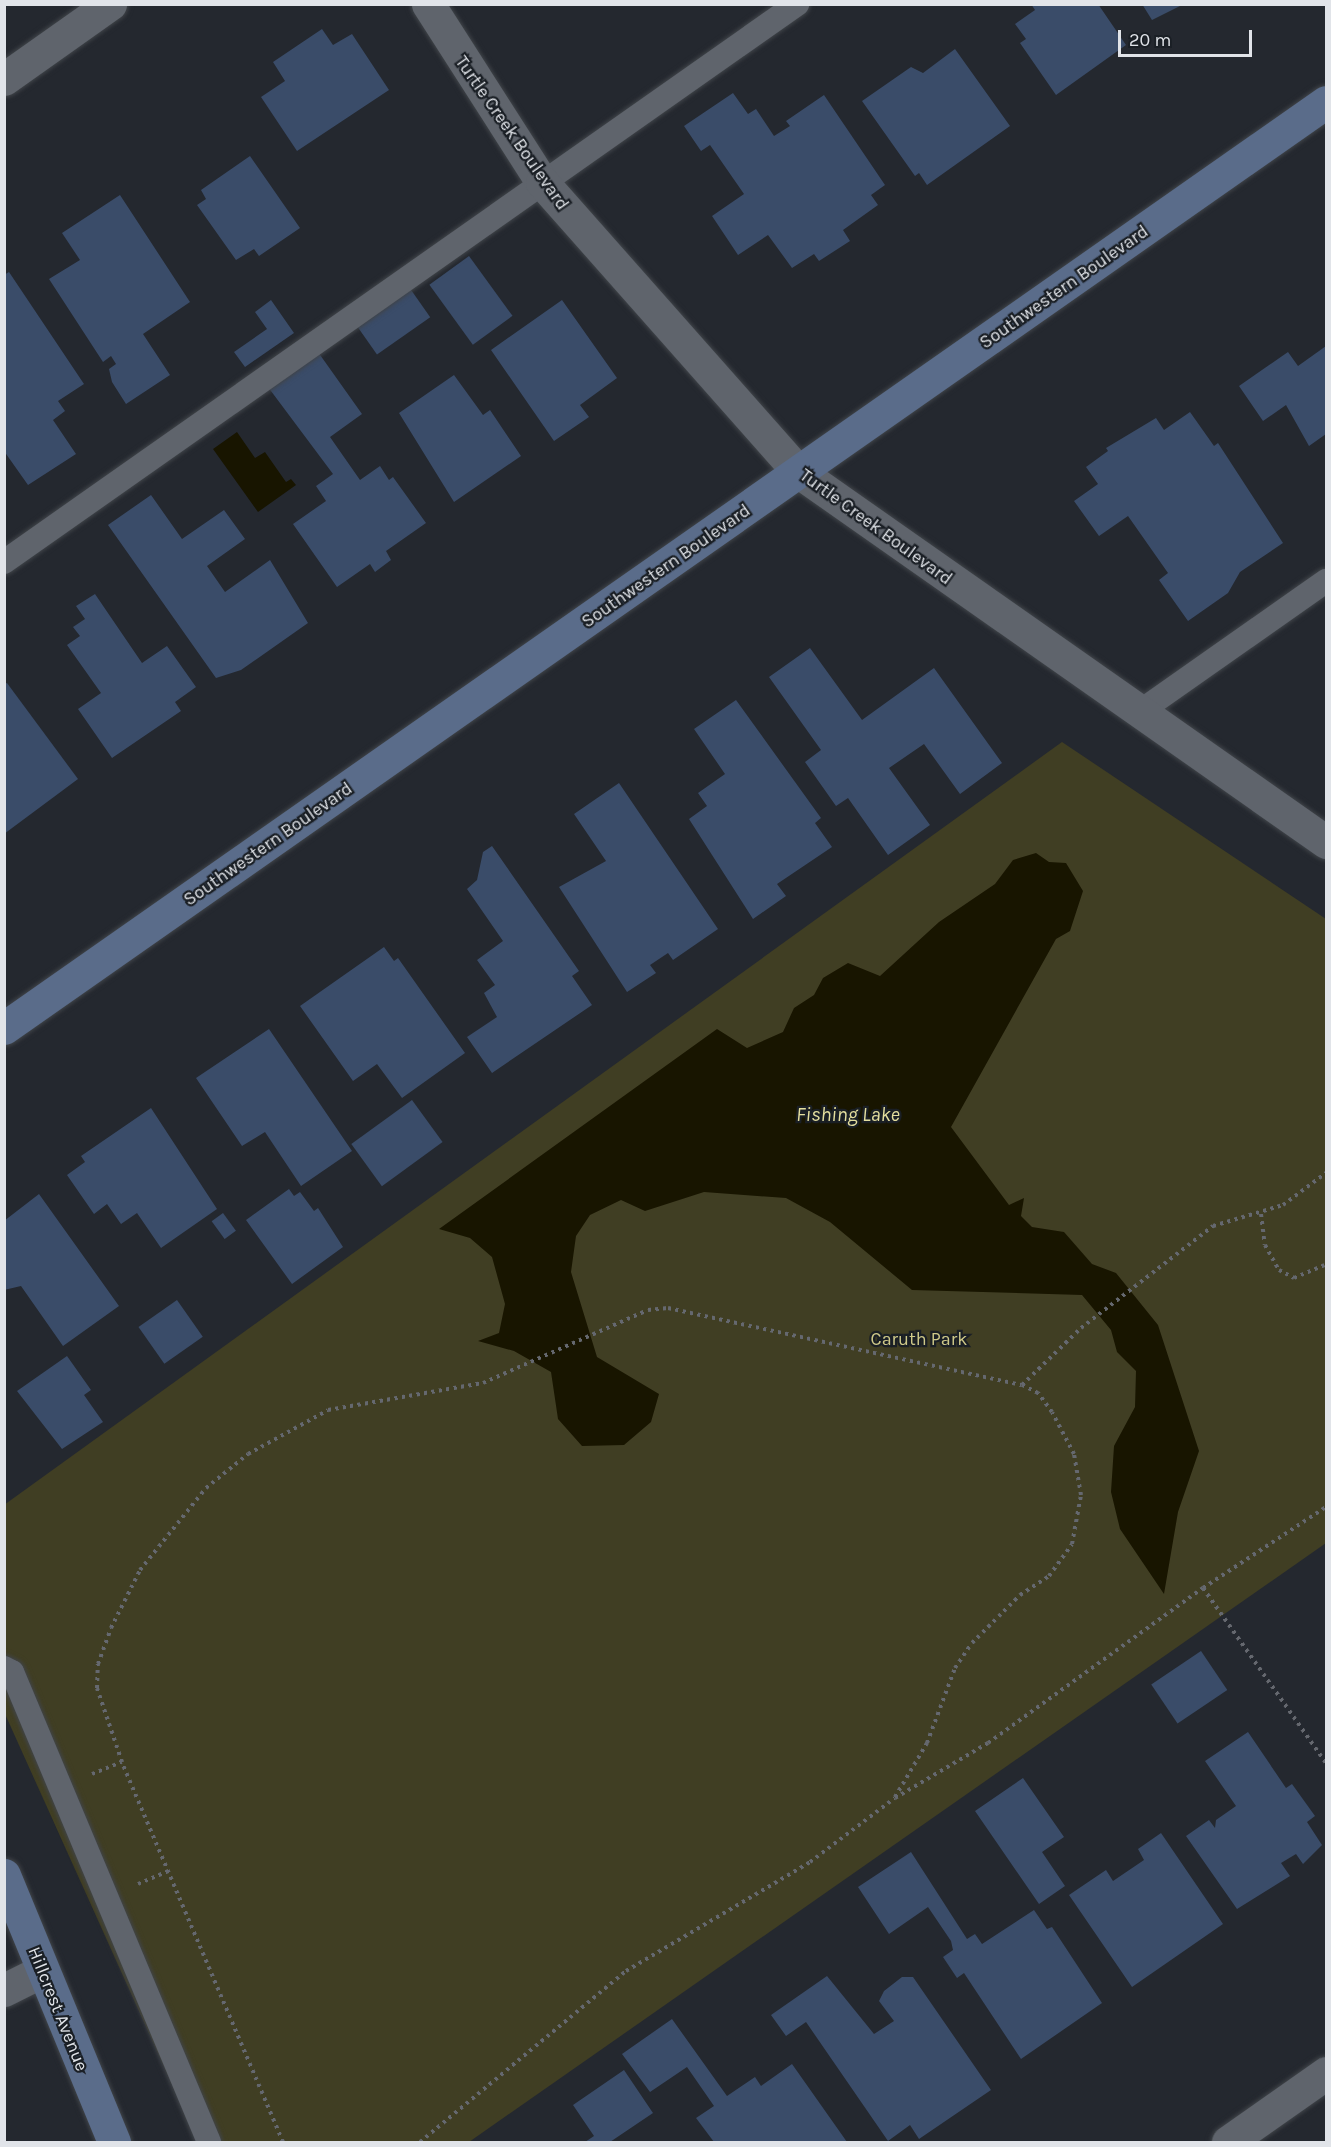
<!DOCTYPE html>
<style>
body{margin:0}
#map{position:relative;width:1331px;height:2147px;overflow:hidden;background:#24282f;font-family:Karla,sans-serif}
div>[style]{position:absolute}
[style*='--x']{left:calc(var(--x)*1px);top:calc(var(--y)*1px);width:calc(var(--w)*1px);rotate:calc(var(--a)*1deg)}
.green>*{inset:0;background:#403e23}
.water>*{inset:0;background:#181500}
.building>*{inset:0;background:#3a4c69;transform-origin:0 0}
.path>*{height:4px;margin-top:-2px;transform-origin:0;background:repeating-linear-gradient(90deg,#65686f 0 3px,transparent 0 7.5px)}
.roads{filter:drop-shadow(0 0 2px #404449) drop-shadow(0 0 2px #404449)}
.lane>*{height:24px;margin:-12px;padding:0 12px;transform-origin:12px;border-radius:12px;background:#5f646c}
.street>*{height:33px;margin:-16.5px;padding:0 16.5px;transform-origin:16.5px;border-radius:16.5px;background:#5f646c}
.secondary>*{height:33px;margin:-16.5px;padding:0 16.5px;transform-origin:16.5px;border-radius:16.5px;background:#5a6c8a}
span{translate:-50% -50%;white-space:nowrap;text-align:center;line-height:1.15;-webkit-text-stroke:4.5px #1a1f25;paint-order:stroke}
.street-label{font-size:18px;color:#e1e4e9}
.park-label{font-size:18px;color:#cfc989}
.water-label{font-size:20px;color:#e4de9e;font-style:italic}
.frame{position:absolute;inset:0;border:6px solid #e1e4e9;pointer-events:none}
.scale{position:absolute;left:1118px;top:30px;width:134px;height:27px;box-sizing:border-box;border:3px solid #e1e4e9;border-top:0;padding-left:8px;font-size:18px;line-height:21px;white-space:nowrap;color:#e1e4e9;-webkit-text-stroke:4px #1a1f25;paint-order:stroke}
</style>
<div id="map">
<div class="green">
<i style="clip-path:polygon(1062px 742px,1326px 919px,1326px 1543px,469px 2142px,198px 2142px,5px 1714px,4px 1505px)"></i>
</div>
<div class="water">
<i style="clip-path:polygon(237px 432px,255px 458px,265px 452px,286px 482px,291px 479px,296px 485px,258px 512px,213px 449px)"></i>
<i style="clip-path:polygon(1036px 853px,1049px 862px,1066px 863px,1083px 891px,1070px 931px,1056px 939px,951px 1127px,1009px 1205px,1024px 1198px,1021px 1216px,1032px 1227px,1064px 1232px,1092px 1264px,1116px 1273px,1158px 1325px,1199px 1451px,1178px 1512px,1164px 1594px,1120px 1529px,1111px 1492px,1114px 1446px,1135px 1407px,1136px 1371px,1117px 1352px,1111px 1330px,1082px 1295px,912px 1290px,830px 1222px,786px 1198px,704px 1192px,645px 1211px,621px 1200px,590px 1215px,576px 1236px,571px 1272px,597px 1357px,659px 1394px,651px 1422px,624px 1445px,582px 1446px,558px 1419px,551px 1372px,514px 1351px,478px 1341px,499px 1333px,505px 1304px,492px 1257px,470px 1238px,439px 1229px,717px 1029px,747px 1048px,783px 1032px,794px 1008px,814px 995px,823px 978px,848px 963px,880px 976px,939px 922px,995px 884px,1013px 860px)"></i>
</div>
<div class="building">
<i style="clip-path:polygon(1031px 4px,1098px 4px,1126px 45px,1056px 95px,1020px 43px,1026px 39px,1015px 24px,1035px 10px)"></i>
<i style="clip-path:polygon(1142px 4px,1176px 4px,1182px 5px,1152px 20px)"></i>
<i style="clip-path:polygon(322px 29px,333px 45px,352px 34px,389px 90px,297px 151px,261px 97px,285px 81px,273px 62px)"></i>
<i style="clip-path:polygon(955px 49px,1010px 126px,927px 185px,919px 173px,915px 176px,862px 101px,911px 67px,923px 73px)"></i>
<i style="clip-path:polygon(733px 93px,748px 114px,756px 109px,774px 136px,790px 126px,786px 121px,824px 95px,885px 185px,871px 195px,878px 205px,843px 230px,850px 241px,819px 261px,814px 254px,792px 268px,768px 235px,738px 255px,712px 216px,744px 194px,710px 145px,701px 151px,684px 126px)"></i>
<i style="clip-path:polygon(250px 156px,300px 228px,259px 256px,254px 249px,236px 260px,197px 205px,206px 199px,201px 190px)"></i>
<i style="clip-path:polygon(120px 195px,190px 302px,143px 334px,170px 375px,126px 404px,112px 382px,109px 369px,116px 364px,111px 356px,103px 362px,49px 279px,80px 260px,62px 233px)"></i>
<i style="left:469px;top:256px;width:74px;height:49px;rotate:54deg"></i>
<i style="clip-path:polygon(9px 272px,84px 384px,58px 401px,65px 411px,53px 420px,76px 454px,28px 485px,4px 451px,4px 275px)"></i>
<i style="left:409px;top:287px;width:37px;height:65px;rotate:55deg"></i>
<i style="clip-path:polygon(271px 300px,294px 333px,245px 367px,234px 352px,267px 329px,255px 312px)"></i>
<i style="clip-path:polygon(562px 300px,617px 378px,580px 405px,589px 417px,554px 441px,491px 350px)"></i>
<i style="clip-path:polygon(1326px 346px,1326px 434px,1309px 446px,1286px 405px,1263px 421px,1239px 386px,1288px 352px,1298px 366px)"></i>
<i style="clip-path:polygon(318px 352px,362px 414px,330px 437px,360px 480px,380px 466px,389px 480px,393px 477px,426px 523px,386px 551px,391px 560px,375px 572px,370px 564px,337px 587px,293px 524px,326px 501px,316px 486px,333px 474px,268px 387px)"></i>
<i style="clip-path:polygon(454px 375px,483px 415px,490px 410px,521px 456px,454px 502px,399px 413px)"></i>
<i style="clip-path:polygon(1190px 412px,1214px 446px,1218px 443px,1283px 543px,1240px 572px,1228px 593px,1188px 621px,1159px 580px,1168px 573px,1128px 516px,1099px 536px,1074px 501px,1098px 484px,1086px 467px,1108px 451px,1106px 448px,1156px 418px,1164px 430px)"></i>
<i style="clip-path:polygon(151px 495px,182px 539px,224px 510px,245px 539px,207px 566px,225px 592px,270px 560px,308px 623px,241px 670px,216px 678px,108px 525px)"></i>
<i style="clip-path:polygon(95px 594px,142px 663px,167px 646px,196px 687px,175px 702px,181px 711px,112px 758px,78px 709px,101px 693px,67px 645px,80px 636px,73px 627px,85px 619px,76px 606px)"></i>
<i style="clip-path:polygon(810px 648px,862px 720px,934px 668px,1002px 763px,960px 794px,924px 744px,889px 768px,930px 825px,888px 855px,848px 798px,836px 806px,805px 762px,821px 750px,769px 677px)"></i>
<i style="clip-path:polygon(7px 683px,78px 779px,4px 834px,4px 684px)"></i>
<i style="clip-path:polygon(736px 700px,821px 818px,815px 823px,832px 847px,777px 884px,786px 896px,753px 919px,689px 819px,707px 806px,698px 793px,725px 774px,694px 729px)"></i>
<i style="clip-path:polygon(619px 783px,718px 929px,673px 960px,668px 953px,650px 965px,656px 973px,627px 992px,559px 887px,606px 861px,574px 814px)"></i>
<i style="clip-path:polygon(492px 846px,579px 971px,572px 976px,592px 1005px,492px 1073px,467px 1037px,497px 1017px,484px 993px,495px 985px,477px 960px,503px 941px,467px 889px,477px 880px,483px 852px)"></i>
<i style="clip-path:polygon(384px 947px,394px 961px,398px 958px,465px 1053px,402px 1098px,377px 1064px,353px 1081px,300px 1006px)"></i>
<i style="clip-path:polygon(269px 1029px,352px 1151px,301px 1186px,265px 1132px,242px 1146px,196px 1078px)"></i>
<i style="left:412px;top:1100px;width:52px;height:75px;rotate:54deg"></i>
<i style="clip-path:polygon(151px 1108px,217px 1209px,161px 1248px,137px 1213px,121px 1224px,107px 1204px,94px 1214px,67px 1175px,85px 1162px,81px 1156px)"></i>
<i style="clip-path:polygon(289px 1189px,294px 1196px,300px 1192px,314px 1211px,318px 1208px,343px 1247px,292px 1284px,246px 1220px)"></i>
<i style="clip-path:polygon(39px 1194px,119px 1306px,63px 1346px,21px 1286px,4px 1290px,4px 1221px)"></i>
<i style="left:223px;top:1213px;width:22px;height:14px;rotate:54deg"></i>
<i style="left:177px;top:1300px;width:45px;height:47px;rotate:55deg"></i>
<i style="clip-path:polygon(67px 1356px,91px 1390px,84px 1395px,103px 1422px,62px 1449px,17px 1391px)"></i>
<i style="left:1201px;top:1651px;width:47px;height:60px;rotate:56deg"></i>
<i style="clip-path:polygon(1248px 1732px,1286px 1788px,1292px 1784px,1315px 1816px,1307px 1822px,1322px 1845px,1303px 1864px,1296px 1854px,1281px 1863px,1290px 1876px,1237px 1909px,1186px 1836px,1209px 1820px,1215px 1828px,1216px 1820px,1236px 1806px,1205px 1761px)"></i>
<i style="clip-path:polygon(1023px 1778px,1064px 1837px,1042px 1852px,1065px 1886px,1039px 1904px,975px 1811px)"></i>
<i style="clip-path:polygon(1161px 1833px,1223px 1924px,1132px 1987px,1069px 1895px,1106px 1870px,1113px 1881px,1144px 1860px,1138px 1849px)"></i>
<i style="clip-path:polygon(911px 1852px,967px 1939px,975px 1934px,982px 1944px,1034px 1910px,1047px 1929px,1052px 1927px,1102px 2003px,1021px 2059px,964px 1973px,957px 1978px,943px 1957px,953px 1950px,951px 1941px,928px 1907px,889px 1934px,858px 1887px)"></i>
<i style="clip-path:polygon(827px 1976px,874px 2034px,894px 2021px,879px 2001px,884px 1991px,902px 1977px,913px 1977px,991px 2090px,919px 2139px,910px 2125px,888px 2141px,806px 2022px,786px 2036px,771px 2015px)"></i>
<i style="clip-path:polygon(672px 2019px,727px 2096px,755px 2077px,761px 2086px,792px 2064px,847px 2142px,714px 2142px,696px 2118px,714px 2106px,687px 2067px,650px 2092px,622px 2054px)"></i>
<i style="clip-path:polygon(624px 2070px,653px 2113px,610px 2142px,585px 2142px,594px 2136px,573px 2105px)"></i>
</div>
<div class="path">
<i style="--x:1261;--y:1214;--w:31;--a:83"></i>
<i style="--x:1265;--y:1245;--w:29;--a:61"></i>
<i style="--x:1279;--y:1270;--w:17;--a:28"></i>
<i style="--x:1294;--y:1278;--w:33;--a:-23"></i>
<i style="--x:1203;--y:1588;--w:214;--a:54.9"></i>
<i style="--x:92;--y:1774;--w:32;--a:-22"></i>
<i style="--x:895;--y:1797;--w:63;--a:-59.3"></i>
<i style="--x:927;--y:1743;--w:80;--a:-69.5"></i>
<i style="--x:955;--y:1668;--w:30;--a:-56"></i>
<i style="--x:972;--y:1643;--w:68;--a:-45"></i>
<i style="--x:1020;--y:1595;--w:35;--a:-33"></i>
<i style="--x:1049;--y:1576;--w:39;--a:-54"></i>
<i style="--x:1072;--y:1544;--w:50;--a:-79.6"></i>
<i style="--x:1081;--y:1495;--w:42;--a:-99.7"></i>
<i style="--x:1074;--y:1454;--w:47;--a:-117.6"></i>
<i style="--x:1052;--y:1412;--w:24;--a:-126"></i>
<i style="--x:1038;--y:1393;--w:18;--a:-153"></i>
<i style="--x:138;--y:1884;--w:34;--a:-23"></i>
<i style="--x:283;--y:2142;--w:413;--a:-113"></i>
<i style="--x:122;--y:1762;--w:78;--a:-108.7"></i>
<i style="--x:97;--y:1688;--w:24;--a:-88"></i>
<i style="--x:98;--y:1664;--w:38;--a:-70"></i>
<i style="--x:111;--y:1628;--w:65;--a:-63.4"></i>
<i style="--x:140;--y:1570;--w:105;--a:-51.2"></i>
<i style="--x:206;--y:1488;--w:54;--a:-39"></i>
<i style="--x:248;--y:1454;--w:91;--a:-28.8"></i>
<i style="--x:328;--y:1410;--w:157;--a:-9.9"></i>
<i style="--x:483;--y:1383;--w:180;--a:-23.9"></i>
<i style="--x:648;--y:1310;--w:20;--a:-6"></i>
<i style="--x:668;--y:1308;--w:362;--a:12.3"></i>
<i style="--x:1022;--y:1385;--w:82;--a:-44"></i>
<i style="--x:1081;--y:1328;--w:167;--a:-37.7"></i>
<i style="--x:1213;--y:1226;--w:73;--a:-16.7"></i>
<i style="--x:1283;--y:1205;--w:54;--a:-36.7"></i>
<i style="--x:420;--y:2142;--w:268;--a:-39.7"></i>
<i style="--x:626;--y:1971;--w:214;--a:-30.6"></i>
<i style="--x:810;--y:1862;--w:106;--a:-37"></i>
<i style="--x:895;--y:1798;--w:108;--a:-30.6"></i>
<i style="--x:988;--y:1743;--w:265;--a:-35.8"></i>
<i style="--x:1203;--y:1588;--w:147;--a:-33.4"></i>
</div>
<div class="roads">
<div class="lane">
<i style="--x:4;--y:562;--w:970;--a:-35.13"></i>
<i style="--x:1138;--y:713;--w:230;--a:-35.1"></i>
<i style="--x:4;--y:1668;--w:9;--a:27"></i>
<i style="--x:12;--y:1672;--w:510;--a:67.26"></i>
</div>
<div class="street">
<i style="--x:428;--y:4;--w:211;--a:57.4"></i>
<i style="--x:542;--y:182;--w:387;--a:48.5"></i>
<i style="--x:799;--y:472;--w:644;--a:35.07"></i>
<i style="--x:4;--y:79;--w:130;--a:-35.3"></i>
<i style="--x:4;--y:1990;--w:42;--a:-26.6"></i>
<i style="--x:1228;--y:2142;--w:120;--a:-35.1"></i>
</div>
<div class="secondary">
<i style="--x:4;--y:1028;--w:1614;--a:-35.01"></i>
<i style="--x:4;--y:1875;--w:289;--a:67.6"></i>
</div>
</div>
<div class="street-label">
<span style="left:512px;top:133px;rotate:55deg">Turtle Creek Boulevard</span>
<span style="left:1064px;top:287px;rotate:-35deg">Southwestern Boulevard</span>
<span style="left:876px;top:527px;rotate:36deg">Turtle Creek Boulevard</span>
<span style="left:666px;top:566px;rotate:-35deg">Southwestern Boulevard</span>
<span style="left:268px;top:844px;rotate:-35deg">Southwestern Boulevard</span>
<span style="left:58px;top:2009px;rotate:68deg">Hillcrest Avenue</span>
</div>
<div class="park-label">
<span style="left:919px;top:1339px">Caruth Park</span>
</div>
<div class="water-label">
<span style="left:848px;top:1114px">Fishing Lake</span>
</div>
<div class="frame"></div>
<div class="scale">20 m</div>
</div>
